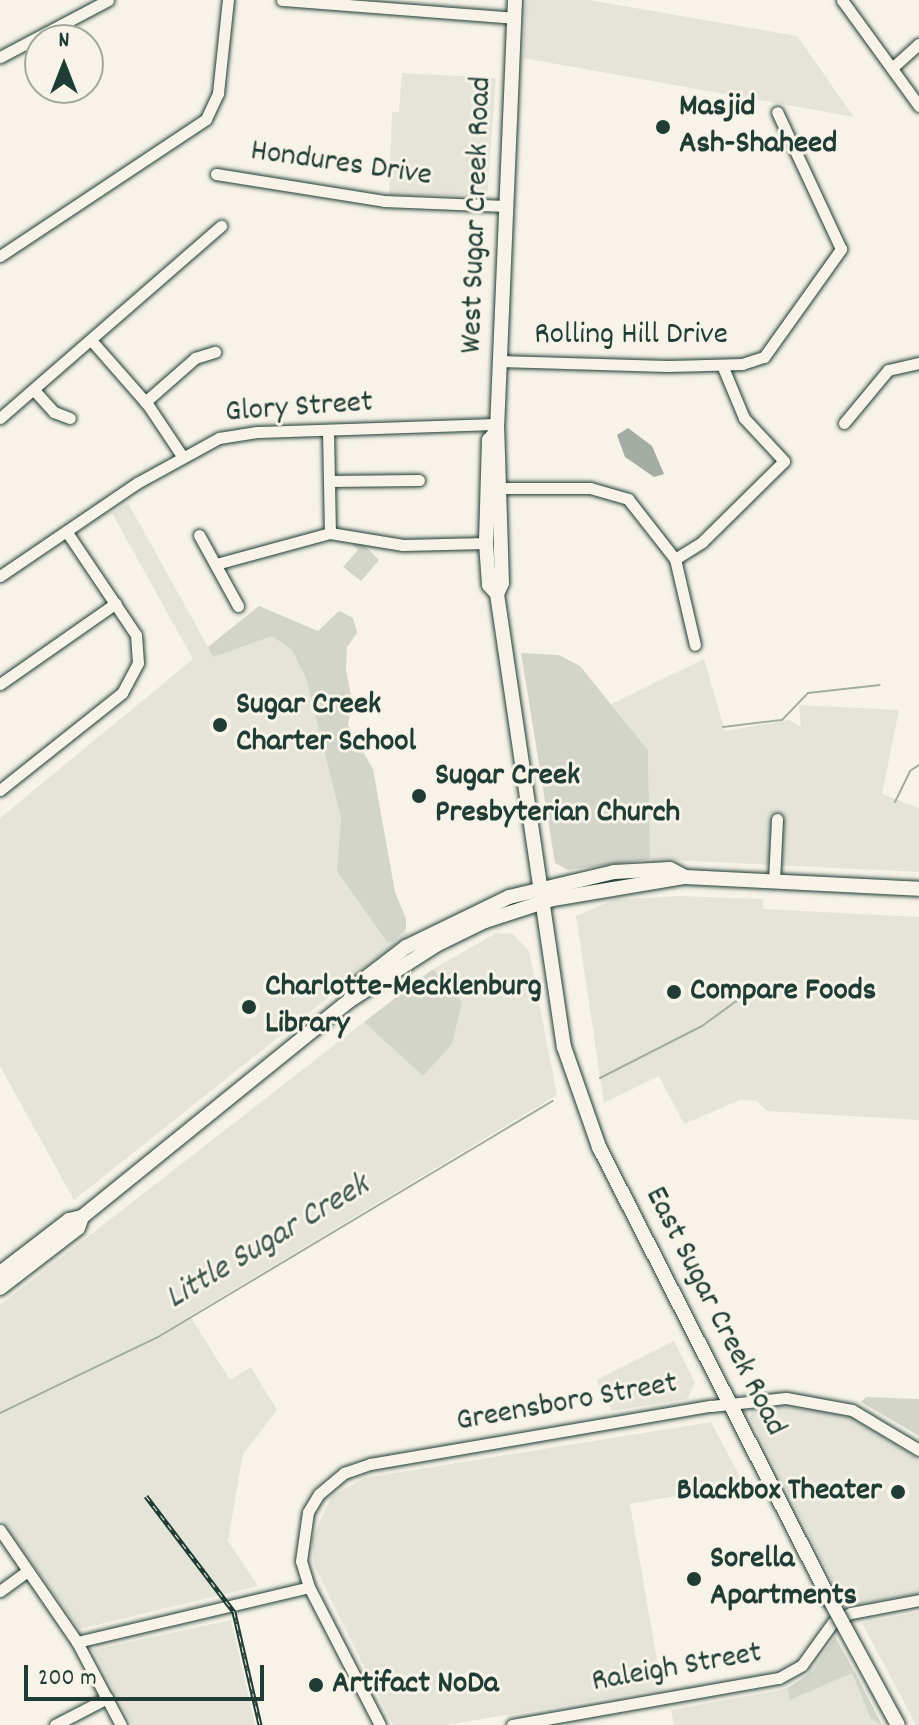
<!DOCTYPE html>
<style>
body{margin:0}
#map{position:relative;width:919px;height:1725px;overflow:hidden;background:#f7f3e8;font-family:Dekko,sans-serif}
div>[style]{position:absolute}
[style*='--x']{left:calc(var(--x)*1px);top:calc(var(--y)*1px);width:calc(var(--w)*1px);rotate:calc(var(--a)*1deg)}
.built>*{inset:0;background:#e5e4d9}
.green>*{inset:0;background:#d3d5ca}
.water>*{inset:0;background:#a4ada3}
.stream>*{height:2px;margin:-1px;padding:0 1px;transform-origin:1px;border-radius:1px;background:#a4ada3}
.roads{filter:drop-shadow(0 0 2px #1f3d34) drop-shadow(0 0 2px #1f3d34)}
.minor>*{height:11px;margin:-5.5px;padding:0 5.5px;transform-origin:5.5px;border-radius:5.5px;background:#f7f3e8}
.major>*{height:14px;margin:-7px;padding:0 7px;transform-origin:7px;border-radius:7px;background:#f7f3e8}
.rail>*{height:5px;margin-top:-2.5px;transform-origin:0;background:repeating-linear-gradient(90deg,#f7f3e8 0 6px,#1f3d34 0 12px);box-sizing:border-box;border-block:2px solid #1f3d34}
.bridges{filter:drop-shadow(0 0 2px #1f3d34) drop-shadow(0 0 2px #1f3d34)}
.major-bridge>*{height:14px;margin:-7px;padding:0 7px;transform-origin:7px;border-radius:7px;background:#f7f3e8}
.dots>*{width:22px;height:22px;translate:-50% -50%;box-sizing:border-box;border:4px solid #f7f3e8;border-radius:50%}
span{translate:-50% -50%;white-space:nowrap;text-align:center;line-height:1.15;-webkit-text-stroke:6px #f7f3e8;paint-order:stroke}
.poi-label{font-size:32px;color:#1f3d34;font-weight:700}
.left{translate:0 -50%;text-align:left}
.right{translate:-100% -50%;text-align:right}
.street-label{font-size:32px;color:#1f3d34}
.water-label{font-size:34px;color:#405950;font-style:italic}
.north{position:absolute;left:24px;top:24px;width:80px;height:80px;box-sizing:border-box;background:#f7f3e8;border:2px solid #a1aaa0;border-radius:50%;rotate:0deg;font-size:22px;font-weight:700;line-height:32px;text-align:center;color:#1f3d34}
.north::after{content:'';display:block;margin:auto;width:28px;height:36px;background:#1f3d34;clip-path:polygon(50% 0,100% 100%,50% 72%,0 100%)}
.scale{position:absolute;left:24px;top:1665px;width:240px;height:36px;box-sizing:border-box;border:4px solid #1f3d34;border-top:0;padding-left:10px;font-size:24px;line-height:28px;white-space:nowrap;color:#1f3d34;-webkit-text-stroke:6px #f7f3e8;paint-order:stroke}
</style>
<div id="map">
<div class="built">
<i style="clip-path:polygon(526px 0,589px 0,797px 36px,854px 117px,523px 58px)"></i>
<i style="clip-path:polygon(402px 73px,496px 78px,487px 195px,389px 195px,392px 112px,399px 112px)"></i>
<i style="clip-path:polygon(128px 503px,208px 647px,259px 606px,300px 635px,350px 791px,343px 853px,408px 934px,74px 1200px,0 1066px,0 818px,193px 659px,112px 513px)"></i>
<i style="clip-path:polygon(704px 659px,725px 731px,789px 720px,801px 727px,799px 705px,899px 710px,882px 794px,919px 808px,919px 872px,650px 859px,648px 750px,611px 704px)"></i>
<i style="clip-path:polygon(679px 896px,763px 899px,763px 909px,919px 917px,919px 1120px,767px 1111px,757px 1101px,740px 1100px,684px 1124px,659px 1076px,604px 1103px,576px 916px,613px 900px)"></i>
<i style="clip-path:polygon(496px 933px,513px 934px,529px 951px,557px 1095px,190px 1316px,230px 1380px,251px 1367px,277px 1410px,243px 1454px,228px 1541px,258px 1586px,79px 1629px,0 1518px,0 1305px,364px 1022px,424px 1076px,462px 1002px,433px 969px)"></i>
<i style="clip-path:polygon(674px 1341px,695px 1383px,687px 1399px,612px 1411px,596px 1380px)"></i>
<i style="clip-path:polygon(786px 1405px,852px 1417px,919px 1459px,919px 1594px,846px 1607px,750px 1418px,752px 1407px)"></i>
<i style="clip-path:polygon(711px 1422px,744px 1484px,630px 1504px,662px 1689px,446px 1725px,393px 1725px,314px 1565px,312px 1539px,331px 1497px,364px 1478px)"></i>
<i style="clip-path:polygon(919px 1612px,919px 1725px,916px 1725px,862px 1623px)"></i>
<i style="clip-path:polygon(231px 1620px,255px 1725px,132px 1725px,93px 1650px)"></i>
<i style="clip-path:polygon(835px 1637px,882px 1725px,674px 1725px,671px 1710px,781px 1690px,802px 1681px)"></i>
</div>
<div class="green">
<i style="clip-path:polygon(352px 543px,365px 546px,379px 560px,361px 581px,343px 567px,358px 550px)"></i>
<i style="clip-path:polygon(259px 606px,318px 631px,339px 611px,353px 618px,357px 633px,347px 647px,346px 670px,352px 700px,348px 725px,373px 769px,395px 892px,406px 919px,406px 929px,394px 941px,387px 942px,337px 871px,341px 818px,306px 678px,292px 650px,272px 636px,213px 657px,208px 647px)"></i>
<i style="clip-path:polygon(521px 653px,559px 655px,580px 666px,648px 750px,650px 859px,568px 870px,555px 863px)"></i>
<i style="clip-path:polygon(433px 969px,462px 1002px,452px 1044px,423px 1076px,364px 1022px)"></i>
<i style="clip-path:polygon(866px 1397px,919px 1399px,919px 1436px,861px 1402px)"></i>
<i style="clip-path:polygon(835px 1637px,857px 1676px,882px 1725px,871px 1719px,852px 1673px,790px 1700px,788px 1688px,813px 1671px)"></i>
</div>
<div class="water">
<i style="clip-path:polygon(628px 428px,652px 446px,664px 474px,654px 477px,625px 457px,617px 435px)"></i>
</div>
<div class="stream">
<i style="--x:723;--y:727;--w:59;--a:-6.8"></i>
<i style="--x:782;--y:720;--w:37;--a:-46"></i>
<i style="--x:808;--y:693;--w:72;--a:-6.3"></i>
<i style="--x:895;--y:802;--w:34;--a:-64"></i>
<i style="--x:910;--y:771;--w:11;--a:-34"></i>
<i style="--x:600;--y:1078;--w:114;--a:-27"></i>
<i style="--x:702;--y:1026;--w:63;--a:-36"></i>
<i style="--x:0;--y:1413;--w:175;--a:-25.7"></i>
<i style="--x:158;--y:1337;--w:460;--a:-30.9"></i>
</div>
<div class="roads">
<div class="minor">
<i style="--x:282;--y:0;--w:233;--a:4.4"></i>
<i style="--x:842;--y:0;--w:131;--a:54"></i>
<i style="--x:0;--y:57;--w:122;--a:-27.8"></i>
<i style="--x:892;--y:68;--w:36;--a:-42"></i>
<i style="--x:216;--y:174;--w:170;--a:9.1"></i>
<i style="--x:384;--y:201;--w:122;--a:2.3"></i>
<i style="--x:0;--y:256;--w:247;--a:-33.6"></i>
<i style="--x:206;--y:119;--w:29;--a:-65"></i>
<i style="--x:218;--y:93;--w:94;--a:-83.9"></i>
<i style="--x:91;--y:340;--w:86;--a:48.8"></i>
<i style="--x:148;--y:405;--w:61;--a:56.3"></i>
<i style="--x:499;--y:361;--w:168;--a:1.7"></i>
<i style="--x:667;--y:366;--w:75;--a:-1.5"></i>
<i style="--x:742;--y:364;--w:23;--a:-18"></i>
<i style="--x:764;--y:357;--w:133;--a:-54.5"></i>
<i style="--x:841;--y:249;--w:151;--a:-115"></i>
<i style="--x:34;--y:390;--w:30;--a:48"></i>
<i style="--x:54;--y:412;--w:17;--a:21"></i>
<i style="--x:145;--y:402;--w:67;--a:-41.3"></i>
<i style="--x:195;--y:358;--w:21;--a:-17"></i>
<i style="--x:0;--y:418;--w:293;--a:-41"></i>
<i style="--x:844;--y:423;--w:69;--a:-50.3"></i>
<i style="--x:888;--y:370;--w:32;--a:-13"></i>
<i style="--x:328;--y:430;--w:103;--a:88.9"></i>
<i style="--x:329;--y:481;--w:90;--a:-0.6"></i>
<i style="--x:500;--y:488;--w:90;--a:0"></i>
<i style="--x:590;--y:488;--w:40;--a:16"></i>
<i style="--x:628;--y:499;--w:76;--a:51.9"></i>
<i style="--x:675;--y:559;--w:88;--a:76.9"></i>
<i style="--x:199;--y:535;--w:81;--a:61.2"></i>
<i style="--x:675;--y:559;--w:32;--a:-32"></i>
<i style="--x:702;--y:542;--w:115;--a:-44.6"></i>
<i style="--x:784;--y:461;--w:59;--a:-132.9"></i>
<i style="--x:744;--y:418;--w:57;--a:-112.5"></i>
<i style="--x:216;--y:564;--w:118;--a:-15.2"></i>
<i style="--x:330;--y:533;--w:74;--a:9.3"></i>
<i style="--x:403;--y:545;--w:83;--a:-1.4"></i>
<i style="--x:0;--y:576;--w:166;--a:-34.2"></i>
<i style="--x:137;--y:483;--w:94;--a:-28.8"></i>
<i style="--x:219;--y:438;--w:38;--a:-9"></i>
<i style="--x:257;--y:432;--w:240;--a:-1.9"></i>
<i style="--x:0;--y:684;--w:141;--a:-34.9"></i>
<i style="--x:0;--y:790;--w:156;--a:-38.5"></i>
<i style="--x:122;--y:693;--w:34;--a:-62"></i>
<i style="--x:138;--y:663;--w:28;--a:-94"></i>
<i style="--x:136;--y:635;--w:125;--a:-123.9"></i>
<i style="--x:774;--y:881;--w:62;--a:-87.2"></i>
<i style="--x:0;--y:1530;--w:136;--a:55.5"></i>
<i style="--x:77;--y:1642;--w:94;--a:62.1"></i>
<i style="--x:0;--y:1591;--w:34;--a:-36"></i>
<i style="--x:77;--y:1642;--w:238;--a:-13.3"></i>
<i style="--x:55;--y:1725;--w:59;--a:-27.4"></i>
<i style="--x:380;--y:1725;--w:155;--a:-117.2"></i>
<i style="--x:309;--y:1587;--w:27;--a:-107"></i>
<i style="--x:301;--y:1561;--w:49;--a:-81.9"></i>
<i style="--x:308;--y:1512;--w:21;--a:-59"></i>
<i style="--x:319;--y:1494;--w:33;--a:-40"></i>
<i style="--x:344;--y:1473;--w:28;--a:-19"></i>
<i style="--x:370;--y:1464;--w:346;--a:-9.7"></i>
<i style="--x:711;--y:1406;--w:75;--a:-6.1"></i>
<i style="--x:786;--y:1398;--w:67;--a:10.3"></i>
<i style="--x:852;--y:1410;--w:78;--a:30.8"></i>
<i style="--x:512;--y:1725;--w:271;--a:-10"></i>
<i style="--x:779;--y:1678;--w:26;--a:-29"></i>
<i style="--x:802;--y:1665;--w:53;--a:-54.2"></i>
<i style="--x:833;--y:1622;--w:20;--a:-27"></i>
<i style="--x:851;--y:1613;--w:69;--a:-10.8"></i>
</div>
<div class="major">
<i style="--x:515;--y:0;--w:424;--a:92.4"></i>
<i style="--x:497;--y:424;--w:159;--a:88.2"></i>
<i style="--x:502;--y:583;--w:12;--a:114"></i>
<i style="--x:497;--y:594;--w:458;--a:81.6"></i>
<i style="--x:564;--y:1047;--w:106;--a:70.7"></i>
<i style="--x:599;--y:1147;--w:508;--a:62.98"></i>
<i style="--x:496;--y:432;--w:11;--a:131"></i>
<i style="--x:489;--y:440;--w:103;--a:91.7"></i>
<i style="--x:486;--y:543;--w:42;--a:85.9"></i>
<i style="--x:489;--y:585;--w:12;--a:48"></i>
<i style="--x:350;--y:1000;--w:14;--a:-73"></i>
<i style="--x:354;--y:987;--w:66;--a:-37.6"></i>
<i style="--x:406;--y:947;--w:114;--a:-25.9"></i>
<i style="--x:509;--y:897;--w:108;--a:-13.4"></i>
<i style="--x:614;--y:872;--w:56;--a:-3.1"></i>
<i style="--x:670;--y:869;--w:17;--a:28"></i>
<i style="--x:0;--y:1273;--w:87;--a:-37.5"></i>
<i style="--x:69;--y:1220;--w:13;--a:-13"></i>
<i style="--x:82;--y:1217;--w:345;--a:-39"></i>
<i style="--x:350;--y:1000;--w:102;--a:-32.6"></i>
<i style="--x:436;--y:945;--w:55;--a:-26.1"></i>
<i style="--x:485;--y:921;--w:71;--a:-17.9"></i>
<i style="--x:553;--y:899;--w:134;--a:-9.5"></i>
<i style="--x:685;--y:877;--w:234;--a:2.9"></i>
<i style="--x:0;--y:1288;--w:98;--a:-37.6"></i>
<i style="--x:78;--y:1228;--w:12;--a:-70"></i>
</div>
</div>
<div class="rail">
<i style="--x:146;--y:1496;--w:146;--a:52.8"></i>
<i style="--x:234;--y:1612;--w:116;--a:77"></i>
</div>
<div class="bridges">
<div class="major-bridge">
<i style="--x:830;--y:1600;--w:142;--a:61.5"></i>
</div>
</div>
<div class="dots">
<i style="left:663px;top:127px;background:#1f3d34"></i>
<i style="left:220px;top:725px;background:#1f3d34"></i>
<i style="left:419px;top:796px;background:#1f3d34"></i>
<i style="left:674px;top:992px;background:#1f3d34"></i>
<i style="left:249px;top:1007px;background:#1f3d34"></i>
<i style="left:898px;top:1492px;background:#1f3d34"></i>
<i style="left:694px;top:1579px;background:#1f3d34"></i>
<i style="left:316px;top:1685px;background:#1f3d34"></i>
</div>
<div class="poi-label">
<span class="left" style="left:679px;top:127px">Masjid<br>Ash-Shaheed</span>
<span class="left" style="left:236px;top:725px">Sugar Creek<br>Charter School</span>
<span class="left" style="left:435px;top:796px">Sugar Creek<br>Presbyterian Church</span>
<span class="left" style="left:265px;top:1007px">Charlotte-Mecklenburg<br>Library</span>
<span class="left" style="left:690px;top:992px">Compare Foods</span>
<span class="right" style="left:882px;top:1492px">Blackbox Theater</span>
<span class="left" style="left:710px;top:1579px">Sorella<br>Apartments</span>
<span class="left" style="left:332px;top:1685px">Artifact NoDa</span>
</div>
<div class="street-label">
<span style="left:341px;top:165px;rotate:8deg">Hondures Drive</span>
<span style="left:478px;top:215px;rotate:-88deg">West Sugar Creek Road</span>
<span style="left:631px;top:336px">Rolling Hill Drive</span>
<span style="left:299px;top:409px;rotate:-4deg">Glory Street</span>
<span style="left:714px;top:1312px;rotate:63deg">East Sugar Creek Road</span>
<span style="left:567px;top:1404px;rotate:-10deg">Greensboro Street</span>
<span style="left:677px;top:1669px;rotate:-10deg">Raleigh Street</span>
</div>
<div class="water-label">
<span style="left:268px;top:1243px;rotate:-31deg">Little Sugar Creek</span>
</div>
<div class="north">N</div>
<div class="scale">200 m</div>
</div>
